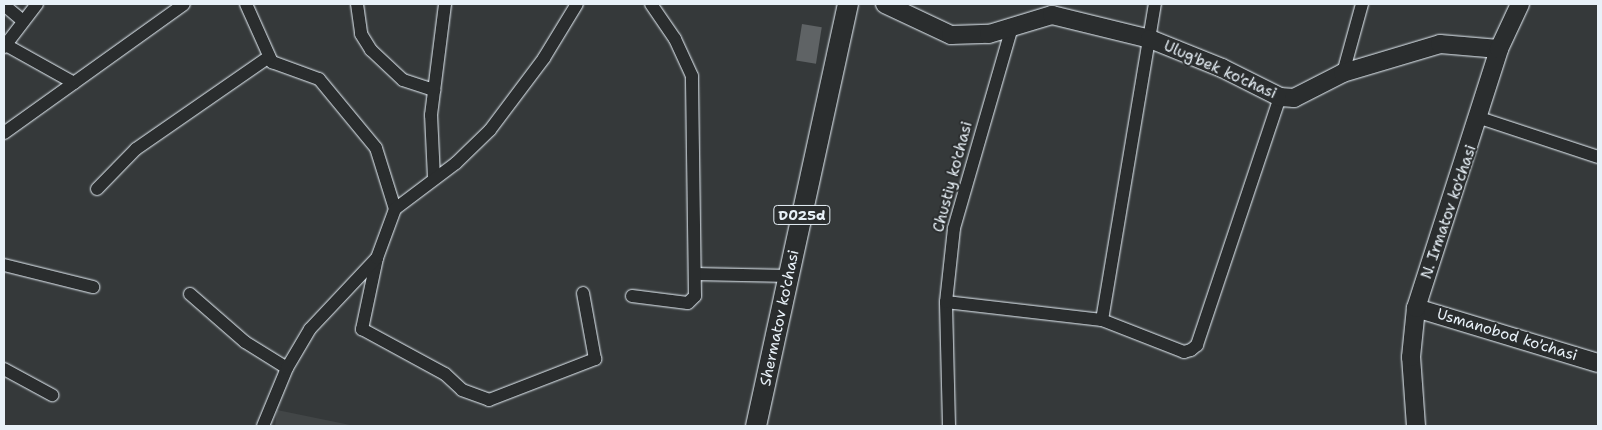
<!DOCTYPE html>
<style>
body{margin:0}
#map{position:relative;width:1602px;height:430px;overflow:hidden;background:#35393a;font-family:"Shantell Sans",sans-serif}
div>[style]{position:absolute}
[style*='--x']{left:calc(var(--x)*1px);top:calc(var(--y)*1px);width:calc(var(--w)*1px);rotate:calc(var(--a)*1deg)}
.built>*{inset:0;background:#424647}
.building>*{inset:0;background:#5f6365;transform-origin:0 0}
.roads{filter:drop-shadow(0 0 1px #e8f1f8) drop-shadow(0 0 1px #e8f1f8)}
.street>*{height:12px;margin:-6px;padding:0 6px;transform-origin:6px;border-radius:6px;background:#2a2d2e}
.secondary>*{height:18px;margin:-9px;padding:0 9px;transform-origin:9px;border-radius:9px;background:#2a2d2e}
.primary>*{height:20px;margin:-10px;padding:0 10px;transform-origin:10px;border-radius:10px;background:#2a2d2e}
span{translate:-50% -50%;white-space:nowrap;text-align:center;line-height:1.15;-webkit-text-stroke:4px #2a2d2e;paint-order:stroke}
.shield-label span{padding:1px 4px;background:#2a2d2e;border:1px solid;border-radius:4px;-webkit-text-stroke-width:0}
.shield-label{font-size:14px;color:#e8f1f8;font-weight:700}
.street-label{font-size:15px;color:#e8f1f8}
.frame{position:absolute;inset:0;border:5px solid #e8f1f8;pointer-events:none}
</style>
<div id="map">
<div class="built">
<i style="clip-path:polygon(277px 410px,355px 426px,275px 426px)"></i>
</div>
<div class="building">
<i style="left:802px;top:24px;width:20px;height:37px;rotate:9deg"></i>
</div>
<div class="roads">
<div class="street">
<i style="--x:246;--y:4;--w:64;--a:65.9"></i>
<i style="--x:272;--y:62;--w:50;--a:19.9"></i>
<i style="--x:319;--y:79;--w:89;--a:50.4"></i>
<i style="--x:376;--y:148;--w:64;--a:72.7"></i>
<i style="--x:357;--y:4;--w:30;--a:82"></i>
<i style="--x:361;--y:34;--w:19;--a:58"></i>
<i style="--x:371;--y:50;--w:44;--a:43.2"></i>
<i style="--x:403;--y:80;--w:33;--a:18"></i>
<i style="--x:4;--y:5;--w:25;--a:40"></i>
<i style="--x:6;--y:45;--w:78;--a:29.2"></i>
<i style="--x:4;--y:47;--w:54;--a:-52.5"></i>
<i style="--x:1343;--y:73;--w:72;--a:-74.6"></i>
<i style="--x:1480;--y:118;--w:124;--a:18.3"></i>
<i style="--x:4;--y:133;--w:221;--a:-35.6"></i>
<i style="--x:434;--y:178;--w:63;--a:-92.7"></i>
<i style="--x:431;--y:115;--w:112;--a:-82.8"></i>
<i style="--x:97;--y:189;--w:56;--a:-45.7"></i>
<i style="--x:136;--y:149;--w:162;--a:-34.7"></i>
<i style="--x:377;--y:258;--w:73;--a:101.9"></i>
<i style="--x:362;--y:329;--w:94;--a:28.5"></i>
<i style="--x:445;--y:374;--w:23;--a:43"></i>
<i style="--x:462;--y:390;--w:29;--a:20"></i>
<i style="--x:489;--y:400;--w:114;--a:-21.1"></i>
<i style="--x:595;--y:359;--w:67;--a:-100.3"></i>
<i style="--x:4;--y:265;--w:92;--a:13.9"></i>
<i style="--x:695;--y:274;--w:94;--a:1.2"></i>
<i style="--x:190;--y:294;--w:73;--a:41.1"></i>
<i style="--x:245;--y:342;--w:49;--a:31.8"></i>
<i style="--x:632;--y:296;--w:56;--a:7.1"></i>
<i style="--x:688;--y:303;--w:10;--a:-45"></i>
<i style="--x:695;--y:296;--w:220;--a:-90.8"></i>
<i style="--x:692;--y:76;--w:41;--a:-114.7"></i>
<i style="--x:675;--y:39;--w:42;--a:-124.4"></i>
<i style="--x:946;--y:302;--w:157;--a:6.6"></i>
<i style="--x:1102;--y:320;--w:88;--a:21.3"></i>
<i style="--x:1184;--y:352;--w:7;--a:-16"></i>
<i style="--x:1191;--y:350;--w:8;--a:-40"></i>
<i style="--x:1197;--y:345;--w:262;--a:-71.5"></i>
<i style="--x:1102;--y:320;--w:320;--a:-80.5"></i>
<i style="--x:4;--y:369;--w:55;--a:28.4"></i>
<i style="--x:263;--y:426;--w:63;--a:-67.5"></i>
<i style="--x:287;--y:368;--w:45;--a:-59.5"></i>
<i style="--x:310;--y:329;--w:98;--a:-46.7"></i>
<i style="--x:377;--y:258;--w:52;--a:-69.8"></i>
<i style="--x:395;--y:209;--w:76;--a:-37"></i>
<i style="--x:456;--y:163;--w:47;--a:-44.1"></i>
<i style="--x:490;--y:130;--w:90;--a:-53.1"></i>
<i style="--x:544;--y:58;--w:63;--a:-58.6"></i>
<i style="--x:949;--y:426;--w:124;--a:-91.4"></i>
<i style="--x:946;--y:302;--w:74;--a:-83.8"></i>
<i style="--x:954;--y:228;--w:206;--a:-73.9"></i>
</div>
<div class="secondary">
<i style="--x:885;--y:4;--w:73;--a:25.2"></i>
<i style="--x:951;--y:35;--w:38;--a:-2"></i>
<i style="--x:989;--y:34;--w:66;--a:-16.8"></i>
<i style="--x:1052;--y:15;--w:101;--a:13.8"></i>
<i style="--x:1150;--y:39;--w:78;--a:21.9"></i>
<i style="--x:1222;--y:68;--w:65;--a:26.6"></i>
<i style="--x:1280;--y:97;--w:14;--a:4"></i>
<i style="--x:1294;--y:98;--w:55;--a:-27"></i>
<i style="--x:1343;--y:73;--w:101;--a:-16.6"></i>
<i style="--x:1440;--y:44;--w:59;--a:4.8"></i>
<i style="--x:1416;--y:308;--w:190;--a:16.8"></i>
<i style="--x:1416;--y:426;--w:69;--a:-94.1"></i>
<i style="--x:1411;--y:357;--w:49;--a:-84.2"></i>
<i style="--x:1416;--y:308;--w:272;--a:-72.2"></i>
<i style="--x:1499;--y:49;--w:50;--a:-65"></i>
</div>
<div class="primary">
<i style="--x:756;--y:426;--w:432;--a:-77.7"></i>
</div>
</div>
<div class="shield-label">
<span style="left:802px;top:215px">D025d</span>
</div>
<div class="street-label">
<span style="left:1220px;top:70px;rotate:24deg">Ulug'bek ko'chasi</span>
<span style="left:953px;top:177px;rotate:-75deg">Chustiy ko'chasi</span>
<span style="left:1449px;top:212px;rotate:-71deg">N. Irmatov ko'chasi</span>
<span style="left:780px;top:318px;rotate:-78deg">Shermatov ko'chasi</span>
<span style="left:1507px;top:335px;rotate:17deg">Usmanobod ko'chasi</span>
</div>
<div class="frame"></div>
</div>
